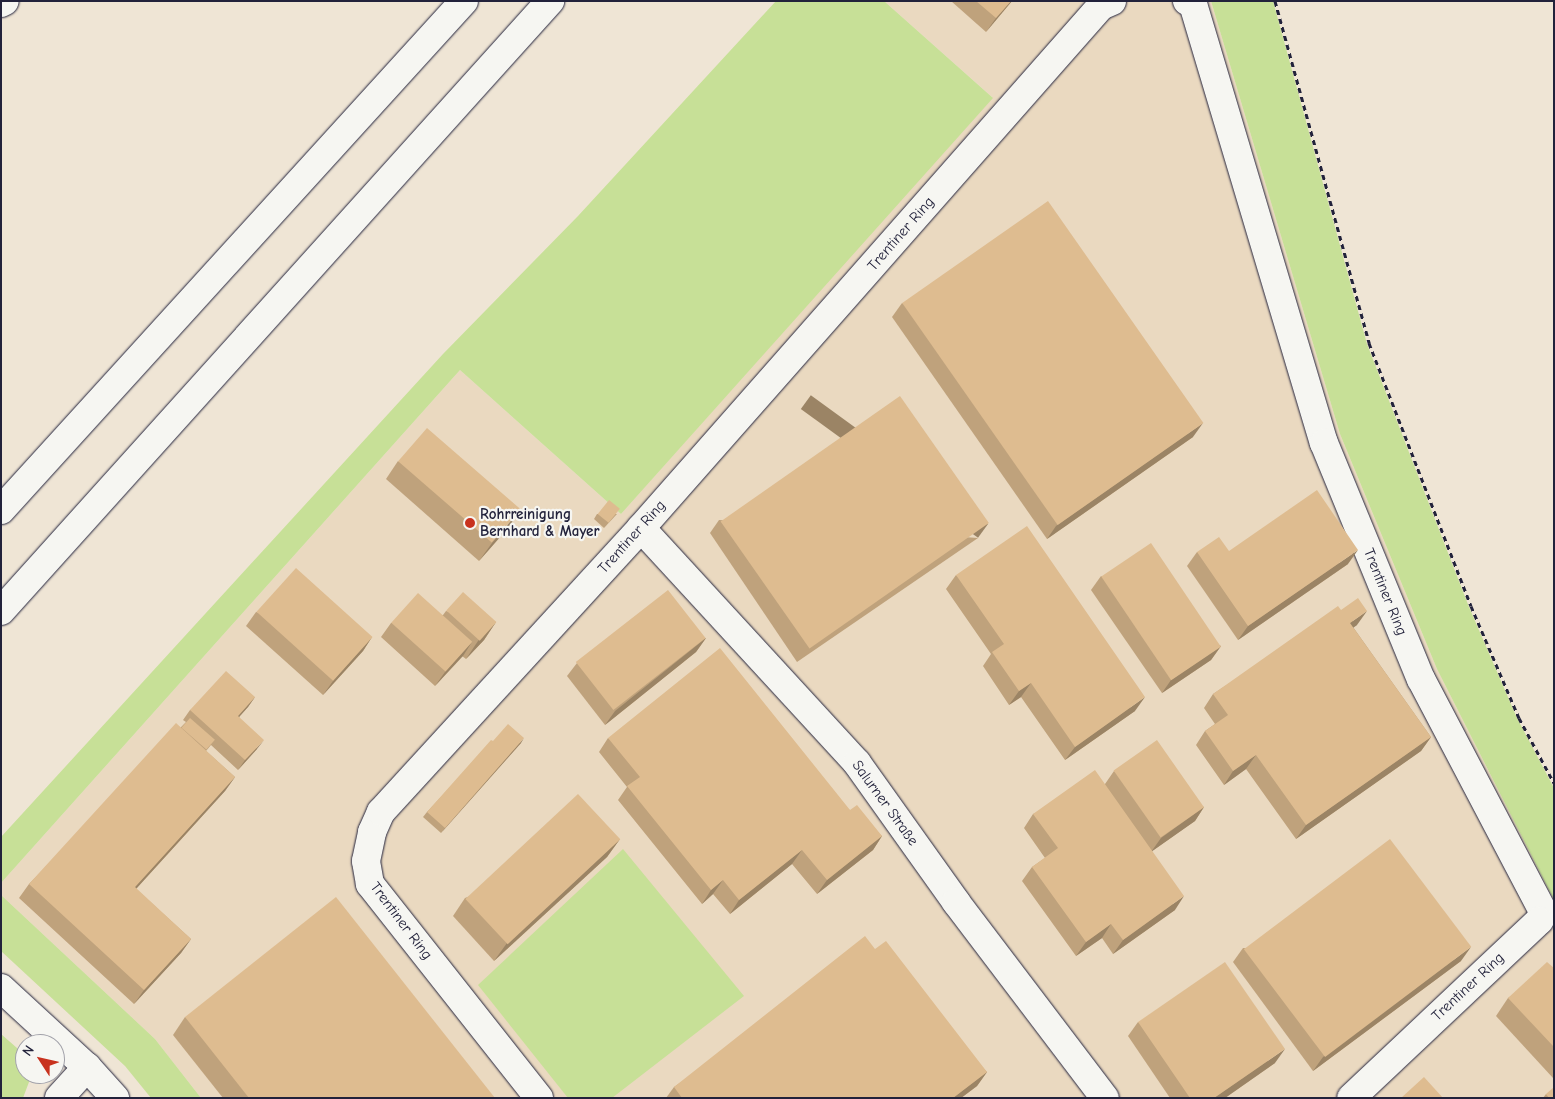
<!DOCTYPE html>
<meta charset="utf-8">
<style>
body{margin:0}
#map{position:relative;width:1555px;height:1099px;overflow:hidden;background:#efe5d5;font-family:"Comic Neue",sans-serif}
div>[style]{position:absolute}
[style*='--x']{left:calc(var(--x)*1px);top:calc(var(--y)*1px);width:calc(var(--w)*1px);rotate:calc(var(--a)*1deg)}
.built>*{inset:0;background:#ead9c0}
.green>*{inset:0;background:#c7e097}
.path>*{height:3px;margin-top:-1.5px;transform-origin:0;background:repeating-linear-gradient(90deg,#22223b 0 5px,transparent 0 9px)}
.roads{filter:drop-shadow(0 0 1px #22223b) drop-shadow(0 0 1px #22223b)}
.minor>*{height:28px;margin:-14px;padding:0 14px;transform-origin:14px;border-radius:14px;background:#f6f6f2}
.major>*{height:28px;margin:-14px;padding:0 14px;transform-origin:14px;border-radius:14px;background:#f6f6f2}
.highway>*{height:28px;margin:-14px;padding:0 14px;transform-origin:14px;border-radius:14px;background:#f6f6f2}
.wall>*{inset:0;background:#bfa27c}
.shaded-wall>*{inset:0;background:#9b8465;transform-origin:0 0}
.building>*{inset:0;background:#debc90;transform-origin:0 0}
.dots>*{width:14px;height:14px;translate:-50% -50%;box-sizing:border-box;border:2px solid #f6f6f2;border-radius:50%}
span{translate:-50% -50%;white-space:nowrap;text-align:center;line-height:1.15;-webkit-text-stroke:4.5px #f6f6f2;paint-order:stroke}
.street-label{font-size:15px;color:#22223b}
.poi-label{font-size:15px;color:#22223b;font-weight:700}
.left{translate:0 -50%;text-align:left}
.frame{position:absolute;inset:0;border:2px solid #22223b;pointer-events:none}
.north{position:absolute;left:15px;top:1034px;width:50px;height:50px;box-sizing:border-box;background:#f6f6f2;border:1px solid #a1a1a9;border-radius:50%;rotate:305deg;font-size:14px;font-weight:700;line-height:20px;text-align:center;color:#22223b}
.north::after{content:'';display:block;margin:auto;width:18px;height:22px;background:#c8321e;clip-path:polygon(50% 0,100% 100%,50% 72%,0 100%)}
</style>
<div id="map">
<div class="built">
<i style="clip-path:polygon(884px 1px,1211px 1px,1340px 434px,1437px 669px,1554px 900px,1554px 1098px,201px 1098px,155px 1039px,1px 895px,1px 883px,460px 370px,621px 514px,992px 97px)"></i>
</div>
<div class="green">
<i style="clip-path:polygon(776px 1px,884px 1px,993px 98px,621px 514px,460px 370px,1px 883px,1px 837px,443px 354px,578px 216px)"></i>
<i style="clip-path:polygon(1211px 1px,1273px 1px,1367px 344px,1469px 607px,1517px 718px,1554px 788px,1554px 900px,1437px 669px,1340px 434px)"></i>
<i style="clip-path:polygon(623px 849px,744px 996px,612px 1098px,568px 1098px,478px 985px)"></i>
<i style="clip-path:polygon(1px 895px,155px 1039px,201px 1098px,151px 1098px,125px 1066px,1px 951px)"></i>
<i style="clip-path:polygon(1px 1034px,25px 1055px,25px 1074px,32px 1074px,23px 1098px,1px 1098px)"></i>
</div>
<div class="path">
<i style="--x:1275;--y:1;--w:355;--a:74.6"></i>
<i style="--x:1369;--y:343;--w:282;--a:68.8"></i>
<i style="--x:1471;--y:606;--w:122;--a:66.8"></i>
<i style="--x:1519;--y:718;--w:74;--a:61.7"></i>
</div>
<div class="roads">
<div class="minor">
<i style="--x:1187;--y:1;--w:7;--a:27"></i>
<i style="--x:1193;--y:4;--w:458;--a:73.4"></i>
<i style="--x:1324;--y:443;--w:255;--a:67.7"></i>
<i style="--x:1421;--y:679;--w:264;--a:62.3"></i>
<i style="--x:1544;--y:913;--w:9;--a:122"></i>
<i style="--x:1539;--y:921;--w:258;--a:136.7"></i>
<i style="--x:641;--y:528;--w:319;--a:47.4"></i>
<i style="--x:857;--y:763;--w:171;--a:54.5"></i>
<i style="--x:956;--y:902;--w:246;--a:52.8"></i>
<i style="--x:1;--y:988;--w:117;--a:42.6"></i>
<i style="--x:87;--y:1067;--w:42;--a:47.9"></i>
<i style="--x:59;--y:1098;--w:42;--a:-47.9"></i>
<i style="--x:539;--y:1098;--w:273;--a:-128.3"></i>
<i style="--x:370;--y:884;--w:23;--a:-100"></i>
<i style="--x:366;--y:861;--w:30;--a:-78"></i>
<i style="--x:372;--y:832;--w:22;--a:-66"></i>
<i style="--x:381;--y:812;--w:385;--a:-47.5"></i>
<i style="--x:641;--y:528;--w:696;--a:-48.61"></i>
<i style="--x:1101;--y:6;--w:12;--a:-24"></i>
</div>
<div class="major">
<i style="--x:1;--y:3;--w:4;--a:-27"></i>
</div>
<div class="highway">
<i style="--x:1;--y:510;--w:688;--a:-47.71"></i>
<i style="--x:1;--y:611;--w:821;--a:-48.01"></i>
</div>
</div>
<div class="wall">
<i style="clip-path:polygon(951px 1px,1012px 1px,986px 32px)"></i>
<i style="clip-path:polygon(902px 303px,1193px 437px,1047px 539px,892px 317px)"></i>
<i style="clip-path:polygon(398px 461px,508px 528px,479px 561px,386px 479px)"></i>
<i style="clip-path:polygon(597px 514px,617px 514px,604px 528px,594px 519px)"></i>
<i style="clip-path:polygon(719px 520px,978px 538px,797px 662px,710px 533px)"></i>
<i style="clip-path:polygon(1229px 551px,1348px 564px,1238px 640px,1187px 566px,1197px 552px)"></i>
<i style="clip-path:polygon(956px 575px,1135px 711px,1065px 760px,1021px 697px,1009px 705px,983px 666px,991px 654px,946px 589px)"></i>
<i style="clip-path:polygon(1101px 576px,1221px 646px,1211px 660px,1162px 693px,1091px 590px)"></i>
<i style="clip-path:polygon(1341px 610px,1357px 625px,1353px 627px,1431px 737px,1421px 751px,1296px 839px,1246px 769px,1224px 785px,1196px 745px,1205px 731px,1215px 724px,1204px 708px,1213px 694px)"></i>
<i style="clip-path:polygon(446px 611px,496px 622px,484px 640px,466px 659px,462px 656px,435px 686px,381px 637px,391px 623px,443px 615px)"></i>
<i style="clip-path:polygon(256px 612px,372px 637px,363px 651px,323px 695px,246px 626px)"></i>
<i style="clip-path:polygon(706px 638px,696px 652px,605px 725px,567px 676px,577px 663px)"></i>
<i style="clip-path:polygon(255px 697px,248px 707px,239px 717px,257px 749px,238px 770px,211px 745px,206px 751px,235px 777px,225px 791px,136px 889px,191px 939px,181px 953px,134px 1004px,19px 898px,29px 884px,186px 722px,183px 720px,190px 710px)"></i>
<i style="clip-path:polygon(608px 738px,850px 810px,882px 836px,873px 850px,817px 894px,792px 864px,730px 914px,713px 894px,702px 904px,618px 800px,627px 787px,599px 752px)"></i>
<i style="clip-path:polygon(493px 741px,521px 743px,441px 833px,423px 817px,427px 812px)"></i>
<i style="clip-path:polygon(1114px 771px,1204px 807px,1195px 821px,1152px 851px,1175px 910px,1113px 954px,1102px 938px,1076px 956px,1022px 881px,1032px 867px,1045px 858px,1024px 828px,1033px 814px,1105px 784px)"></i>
<i style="clip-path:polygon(620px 839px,607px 857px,494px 961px,453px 916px,465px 898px)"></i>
<i style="clip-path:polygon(1243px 948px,1461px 961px,1313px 1071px,1233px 962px)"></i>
<i style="clip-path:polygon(875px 949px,987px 1072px,977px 1086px,961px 1098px,666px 1098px,674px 1087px)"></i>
<i style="clip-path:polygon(1554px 968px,1554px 1077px,1553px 1078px,1496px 1016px,1508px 998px)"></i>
<i style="clip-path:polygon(185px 1017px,495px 1098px,223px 1098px,173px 1035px)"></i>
<i style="clip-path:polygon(1138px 1022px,1275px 1063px,1225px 1098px,1170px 1098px,1128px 1036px)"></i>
<i style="clip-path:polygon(1546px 1094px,1554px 1098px,1543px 1098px)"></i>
</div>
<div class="shaded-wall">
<i style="clip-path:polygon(1011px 1px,1012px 1px,986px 32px,996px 18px)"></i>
<i style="clip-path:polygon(1203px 423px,1193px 437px,1047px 539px,1056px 526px)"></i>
<i style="clip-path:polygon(520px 510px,508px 528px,479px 561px,492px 543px)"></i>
<i style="left:988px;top:524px;width:17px;height:219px;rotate:126deg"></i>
<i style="clip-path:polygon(1358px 550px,1348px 564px,1238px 640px,1248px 626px)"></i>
<i style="clip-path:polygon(1367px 611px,1357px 625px,1341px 637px,1350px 623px)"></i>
<i style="clip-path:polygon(496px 622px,484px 640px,466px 659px,478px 641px)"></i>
<i style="clip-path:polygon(372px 637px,363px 651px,323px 695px,333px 681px)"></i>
<i style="clip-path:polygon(706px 638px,696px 652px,605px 725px,615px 711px)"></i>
<i style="clip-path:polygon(472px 642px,463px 656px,435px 686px,445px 672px)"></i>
<i style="clip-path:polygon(1221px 646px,1211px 660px,1162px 693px,1171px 680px)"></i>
<i style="clip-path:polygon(1031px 683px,1021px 697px,1009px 705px,1019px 691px)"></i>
<i style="clip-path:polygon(255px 697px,248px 707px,231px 726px,238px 716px)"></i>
<i style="clip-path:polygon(1145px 697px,1135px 711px,1065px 760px,1075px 747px)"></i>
<i style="clip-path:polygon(1431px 737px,1421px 751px,1296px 839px,1306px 825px)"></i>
<i style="clip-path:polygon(524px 738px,521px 743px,441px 833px,445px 828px)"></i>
<i style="clip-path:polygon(264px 740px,257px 749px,238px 770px,245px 760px)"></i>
<i style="clip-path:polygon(1256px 755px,1246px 769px,1224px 785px,1233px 771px)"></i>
<i style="clip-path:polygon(235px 777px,225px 791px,125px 901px,135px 887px)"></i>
<i style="clip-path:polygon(1204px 807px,1195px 821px,1151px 852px,1161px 838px)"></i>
<i style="clip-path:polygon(882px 836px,873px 850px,817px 894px,827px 880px)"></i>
<i style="clip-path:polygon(620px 839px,607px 857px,494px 961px,507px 943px)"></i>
<i style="clip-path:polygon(802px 850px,792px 864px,730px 914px,739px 900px)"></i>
<i style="clip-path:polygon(723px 880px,713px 894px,702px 904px,711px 890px)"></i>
<i style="clip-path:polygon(1184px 896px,1175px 910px,1113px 954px,1123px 940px)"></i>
<i style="clip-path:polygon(1111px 924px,1102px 938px,1076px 956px,1086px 942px)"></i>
<i style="clip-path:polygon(191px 939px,181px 953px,134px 1004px,144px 990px)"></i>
<i style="clip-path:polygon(1471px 947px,1461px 961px,1313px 1071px,1323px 1057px)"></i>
<i style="clip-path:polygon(1285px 1049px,1275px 1063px,1225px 1098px,1214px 1098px)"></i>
<i style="clip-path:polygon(987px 1072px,977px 1086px,961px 1098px,953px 1098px)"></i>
</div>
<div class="building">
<i style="clip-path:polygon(976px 1px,1011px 1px,996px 18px)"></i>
<i style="left:1048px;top:201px;width:271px;height:178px;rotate:55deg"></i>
<i style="left:900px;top:396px;width:155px;height:219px;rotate:55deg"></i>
<i style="left:427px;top:428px;width:124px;height:44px;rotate:41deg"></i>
<i style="clip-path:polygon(1317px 490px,1358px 550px,1248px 626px,1197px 552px,1219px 537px,1229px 551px)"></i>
<i style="left:609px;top:500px;width:14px;height:18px;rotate:39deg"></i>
<i style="clip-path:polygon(1027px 526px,1145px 697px,1075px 747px,1031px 683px,1019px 691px,992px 652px,1004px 644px,956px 575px)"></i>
<i style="left:1151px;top:543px;width:125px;height:60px;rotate:56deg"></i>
<i style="left:296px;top:568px;width:103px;height:59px;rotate:42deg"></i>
<i style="left:668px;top:590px;width:61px;height:117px;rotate:52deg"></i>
<i style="left:463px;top:592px;width:45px;height:25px;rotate:42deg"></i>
<i style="left:418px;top:593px;width:73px;height:40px;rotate:42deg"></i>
<i style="clip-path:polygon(1358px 598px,1367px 611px,1350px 623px,1431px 737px,1306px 825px,1256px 755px,1233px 771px,1205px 731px,1228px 715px,1213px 694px,1338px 606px,1341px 610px)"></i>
<i style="clip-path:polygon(720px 648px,850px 810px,857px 805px,882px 836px,827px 880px,802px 850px,739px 900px,723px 880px,711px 890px,627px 786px,640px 777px,608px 738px)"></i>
<i style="clip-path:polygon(226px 671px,255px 697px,238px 716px,264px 740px,245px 760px,190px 710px)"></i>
<i style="left:190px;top:718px;width:33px;height:13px;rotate:41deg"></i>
<i style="clip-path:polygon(176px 723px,235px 777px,135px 887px,191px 939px,144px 990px,29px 884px)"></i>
<i style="clip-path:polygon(508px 724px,524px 738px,445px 828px,427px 812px,491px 740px,493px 741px)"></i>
<i style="left:1157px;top:740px;width:82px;height:53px;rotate:55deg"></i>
<i style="clip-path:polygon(1095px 770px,1184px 896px,1123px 940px,1111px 924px,1086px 942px,1032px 867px,1058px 848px,1033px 814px)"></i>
<i style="left:578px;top:794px;width:62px;height:154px;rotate:47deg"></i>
<i style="left:1390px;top:839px;width:135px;height:183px;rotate:53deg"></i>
<i style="clip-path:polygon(336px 897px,495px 1098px,249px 1098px,185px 1017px)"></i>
<i style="clip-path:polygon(865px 936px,875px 949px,886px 941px,987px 1072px,953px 1098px,682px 1098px,674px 1087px)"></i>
<i style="clip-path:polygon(1225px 962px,1285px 1049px,1214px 1098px,1190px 1098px,1138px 1022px)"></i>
<i style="clip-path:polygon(1547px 962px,1554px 968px,1554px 1047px,1508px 998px)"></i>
<i style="clip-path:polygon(1424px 1077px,1443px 1098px,1401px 1098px)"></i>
<i style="clip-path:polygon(1554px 1087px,1554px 1098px,1549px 1098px,1546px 1094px)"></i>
</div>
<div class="dots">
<i style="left:470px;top:523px;background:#c8321e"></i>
</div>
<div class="street-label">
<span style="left:901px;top:234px;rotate:-49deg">Trentiner Ring</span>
<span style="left:632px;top:537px;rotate:-48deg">Trentiner Ring</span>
<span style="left:1385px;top:592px;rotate:68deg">Trentiner Ring</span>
<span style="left:885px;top:803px;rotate:54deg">Salurner Straße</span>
<span style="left:401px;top:921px;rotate:53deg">Trentiner Ring</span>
<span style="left:1468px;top:987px;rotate:-43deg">Trentiner Ring</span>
</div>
<div class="poi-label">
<span class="left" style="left:480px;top:523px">Rohrreinigung<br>Bernhard &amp; Mayer</span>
</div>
<div class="frame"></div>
<div class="north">N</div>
</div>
